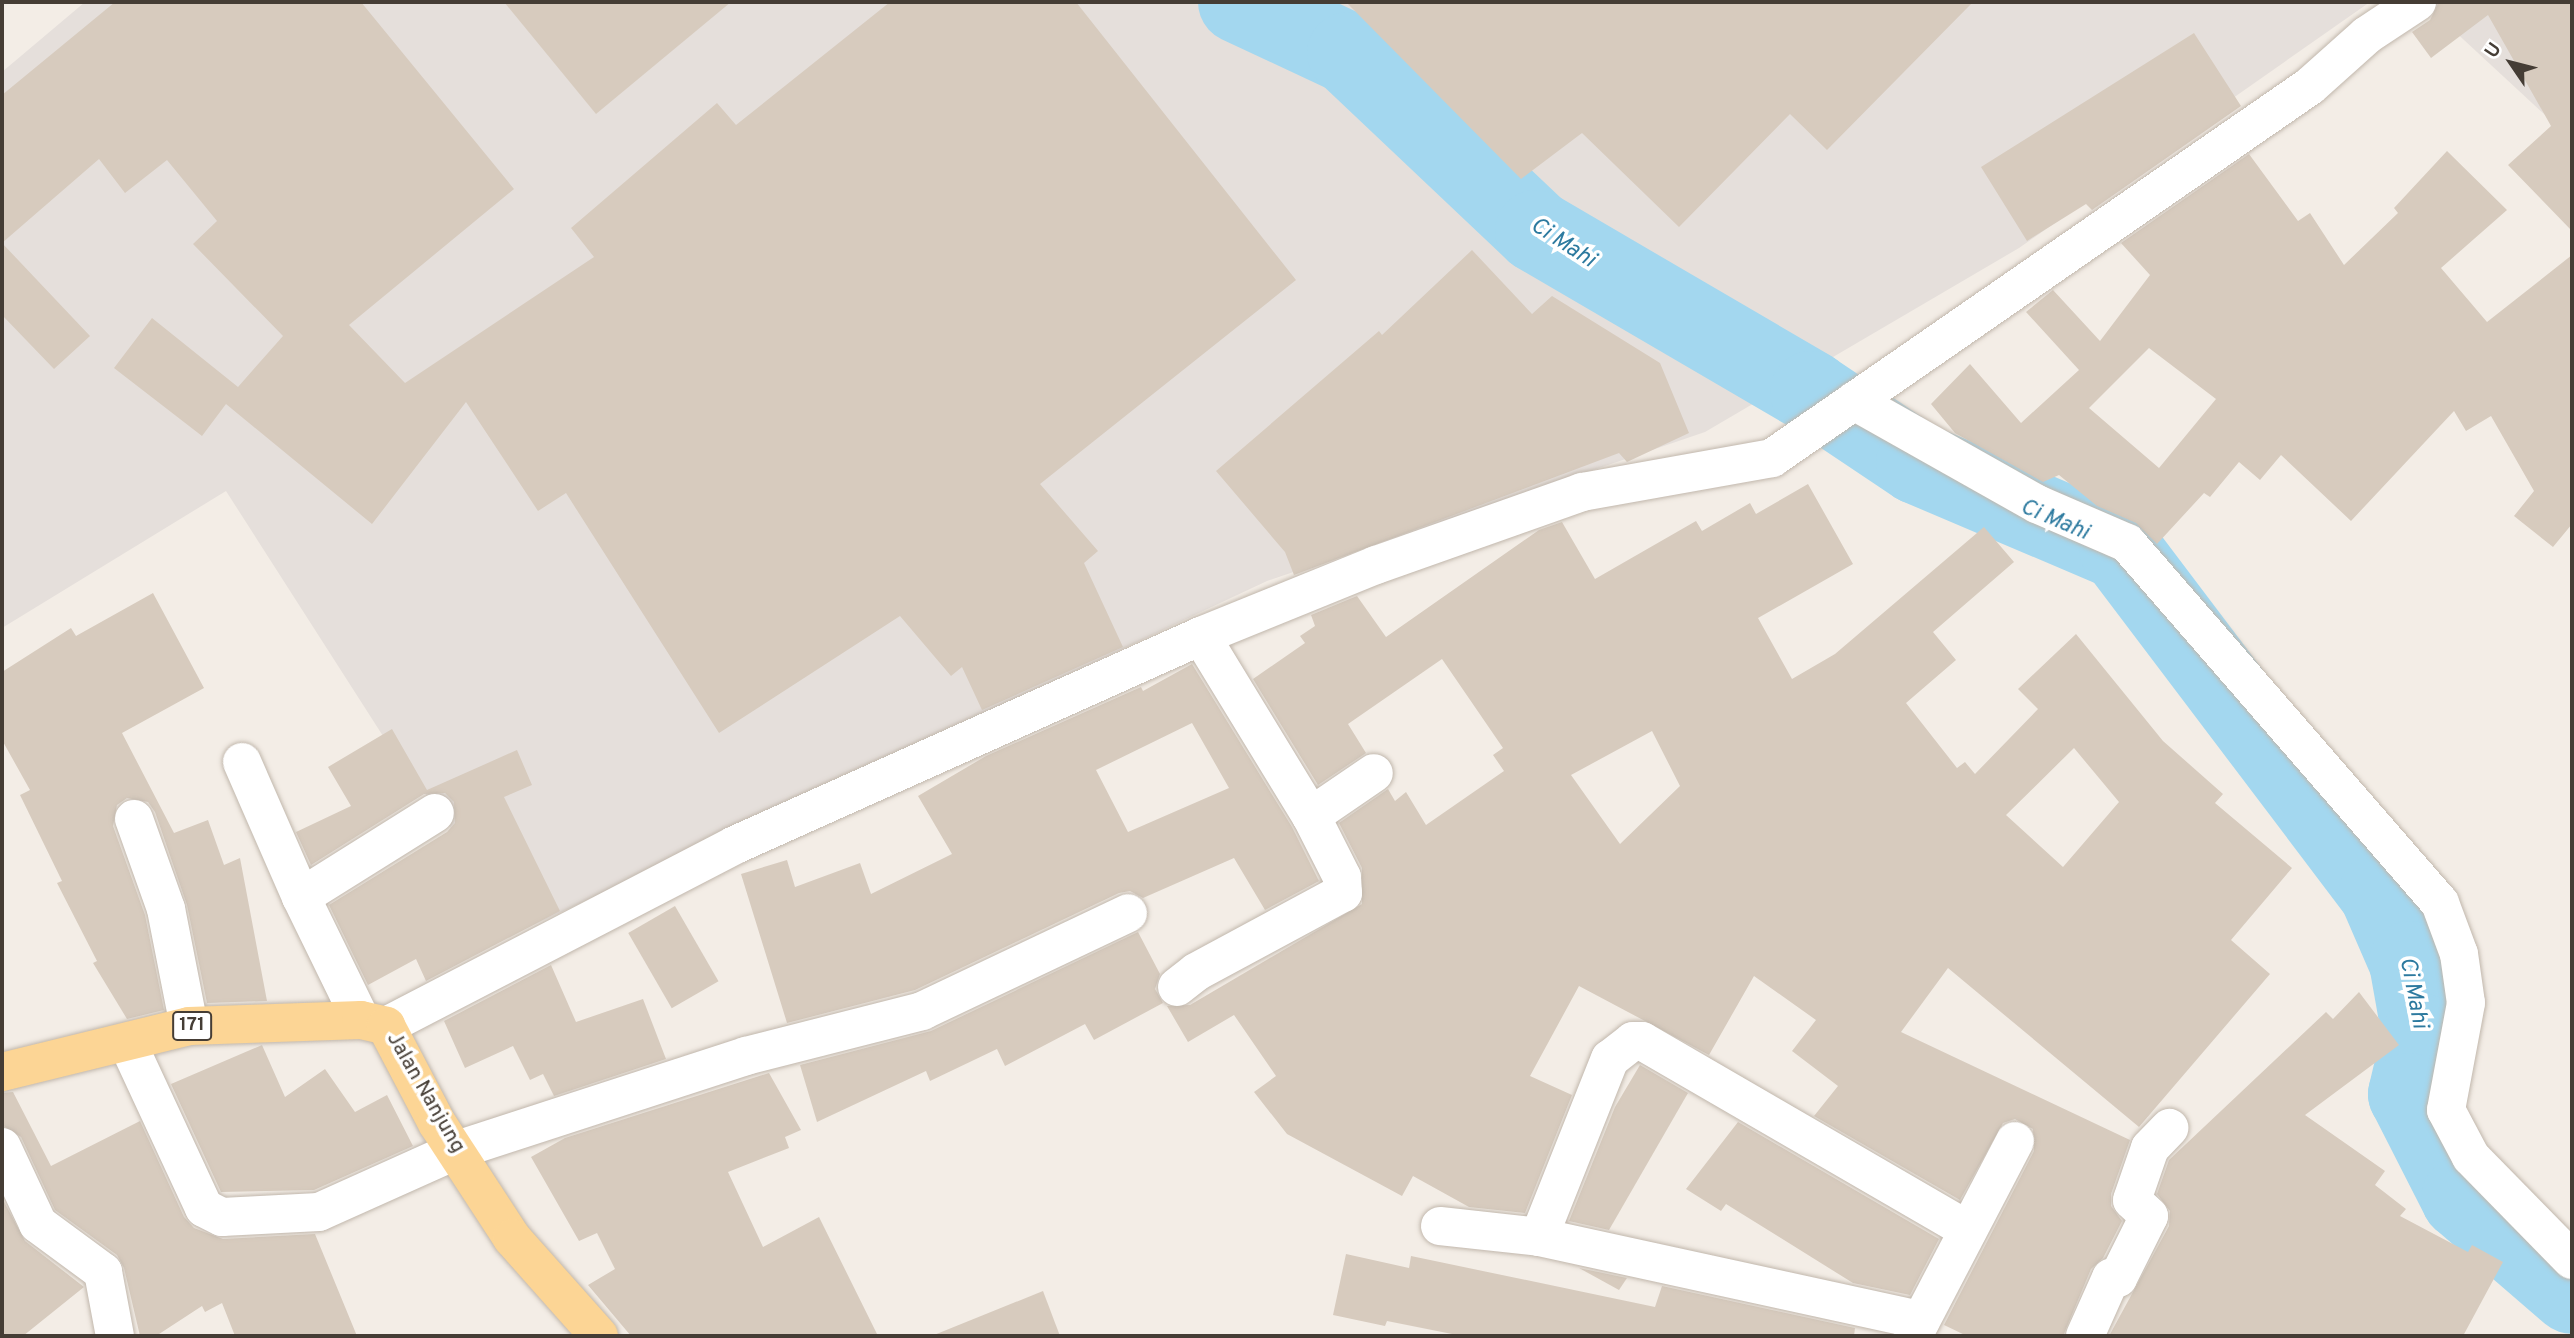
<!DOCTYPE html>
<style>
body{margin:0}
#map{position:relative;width:2574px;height:1338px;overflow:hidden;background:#f3ede6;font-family:Overpass,sans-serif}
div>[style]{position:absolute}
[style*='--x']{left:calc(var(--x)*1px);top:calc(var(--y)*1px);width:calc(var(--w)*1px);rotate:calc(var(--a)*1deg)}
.industrial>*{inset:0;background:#e5dfdb}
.river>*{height:82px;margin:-41px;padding:0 41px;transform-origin:41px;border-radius:41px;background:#a3d7ef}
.building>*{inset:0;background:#d7cbbe;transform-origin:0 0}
.roads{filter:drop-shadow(0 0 2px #c1b7ac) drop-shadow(0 0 2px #c1b7ac)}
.minor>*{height:38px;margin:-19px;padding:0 19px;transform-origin:19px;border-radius:19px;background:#fff}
.major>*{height:38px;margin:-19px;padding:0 19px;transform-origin:19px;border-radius:19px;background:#fcd595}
span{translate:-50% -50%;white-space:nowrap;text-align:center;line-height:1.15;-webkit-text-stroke:7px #fff;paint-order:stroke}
.shield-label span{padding:2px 5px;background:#fff;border:2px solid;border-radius:5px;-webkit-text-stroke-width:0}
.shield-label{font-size:19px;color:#453d35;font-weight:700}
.street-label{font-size:21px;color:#453d35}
.water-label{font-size:23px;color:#2d7a9f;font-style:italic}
.frame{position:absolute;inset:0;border:4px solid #453d35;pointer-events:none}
.north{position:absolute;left:2476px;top:28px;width:70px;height:70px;-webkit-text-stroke:5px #fff;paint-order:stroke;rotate:305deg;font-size:19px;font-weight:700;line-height:28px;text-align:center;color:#453d35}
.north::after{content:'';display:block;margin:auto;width:24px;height:32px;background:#453d35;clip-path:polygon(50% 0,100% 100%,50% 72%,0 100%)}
</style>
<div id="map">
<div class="industrial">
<i style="clip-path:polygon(85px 2px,2370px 2px,2019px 248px,1705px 432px,1267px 581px,525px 929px,383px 736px,226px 491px,2px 628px,2px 72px)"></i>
<i style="clip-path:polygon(2423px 2px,2572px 2px,2572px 140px)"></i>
</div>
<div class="river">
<i style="--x:1239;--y:2;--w:120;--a:25.1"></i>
<i style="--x:1348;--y:53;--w:259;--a:43.4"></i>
<i style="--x:1536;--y:231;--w:319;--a:30.3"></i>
<i style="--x:1811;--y:392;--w:128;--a:33.8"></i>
<i style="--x:1917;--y:463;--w:220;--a:23"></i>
<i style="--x:2120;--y:549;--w:431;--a:52.9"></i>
<i style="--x:2380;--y:893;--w:75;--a:66.5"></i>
<i style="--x:2410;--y:962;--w:74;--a:79.9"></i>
<i style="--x:2423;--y:1035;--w:61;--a:103.3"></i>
<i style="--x:2409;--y:1094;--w:117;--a:63"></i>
<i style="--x:2462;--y:1198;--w:145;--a:40.8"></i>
</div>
<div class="building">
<i style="clip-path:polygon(115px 2px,361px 2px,514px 189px,349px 325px,405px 383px,594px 257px,571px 228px,717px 103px,736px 125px,890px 2px,1076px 2px,1296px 280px,1040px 484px,1098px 551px,1084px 563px,1123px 647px,982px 710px,962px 667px,951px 676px,900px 616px,719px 733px,566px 493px,538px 511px,466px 402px,372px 524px,226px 404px,202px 436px,114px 368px,152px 318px,238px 387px,283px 336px,193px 244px,217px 221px,167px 160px,125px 193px,99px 159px,2px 243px,90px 336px,54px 369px,2px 315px,2px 95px)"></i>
<i style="clip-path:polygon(504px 2px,731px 2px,596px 114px)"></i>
<i style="clip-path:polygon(1346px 2px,1973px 2px,1827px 150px,1790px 114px,1679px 227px,1582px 133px,1521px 179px)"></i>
<i style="clip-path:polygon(2439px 2px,2572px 2px,2572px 231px,2508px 165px,2551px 126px,2488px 15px,2431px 58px,2412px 32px,2430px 20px)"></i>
<i style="clip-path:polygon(2194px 33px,2241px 106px,2092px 210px,2086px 204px,2027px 241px,1981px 167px)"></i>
<i style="clip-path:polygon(evenodd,2447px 151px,2507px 210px,2441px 268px,2487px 322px,2572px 255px,2572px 524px,2553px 547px,2514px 516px,2534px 491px,2491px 416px,2466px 431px,2454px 411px,2351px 521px,2281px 455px,2260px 480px,2239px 462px,2210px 497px,2204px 493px,2157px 544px,2136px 523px,2097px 506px,2059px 475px,2043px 482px,1955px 433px,1931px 404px,1970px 364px,2021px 423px,2079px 370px,2026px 312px,2053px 290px,2100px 341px,2150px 275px,2121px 243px,2249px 154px,2298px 221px,2310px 213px,2344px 265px,2398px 213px,2394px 208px,2447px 151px,2149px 348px,2216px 399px,2159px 468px,2089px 408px,2149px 348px)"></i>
<i style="clip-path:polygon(1472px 250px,1532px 314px,1552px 296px,1660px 363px,1689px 433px,1627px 462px,1619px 453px,1294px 575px,1285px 552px,1216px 471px,1379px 331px,1382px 335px)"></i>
<i style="clip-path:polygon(evenodd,1808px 484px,1853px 564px,1758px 618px,1792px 679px,1835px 654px,1984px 527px,2014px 562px,1933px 632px,1956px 660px,1906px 703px,1957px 768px,1965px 762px,1975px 774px,2038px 709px,2018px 689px,2076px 634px,2163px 741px,2223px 794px,2215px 803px,2292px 868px,2231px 940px,2270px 974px,2139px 1127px,1948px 968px,1901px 1032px,2130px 1140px,2111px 1194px,2111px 1206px,2122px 1221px,2103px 1258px,2091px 1269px,2063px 1336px,1967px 1336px,1944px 1325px,2034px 1151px,2033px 1129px,2015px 1119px,2003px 1123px,1960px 1200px,1814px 1116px,1838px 1086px,1792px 1051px,1816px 1020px,1754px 976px,1709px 1055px,1579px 986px,1530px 1076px,1572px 1095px,1525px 1213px,1469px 1207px,1413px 1176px,1402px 1196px,1287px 1134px,1254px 1092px,1276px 1076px,1234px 1015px,1188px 1042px,1167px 1006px,1190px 1005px,1362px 904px,1362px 868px,1339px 823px,1388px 789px,1395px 801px,1406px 792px,1426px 825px,1504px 771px,1493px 755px,1503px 748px,1442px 659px,1348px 724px,1366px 753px,1318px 785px,1253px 679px,1305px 643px,1300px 636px,1315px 626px,1311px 615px,1357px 596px,1386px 637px,1539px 530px,1562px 522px,1595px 579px,1696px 521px,1702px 531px,1750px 503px,1756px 514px,1808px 484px,1652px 731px,1680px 786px,1620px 844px,1571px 775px,1652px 731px,1808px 484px,2074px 748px,2119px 802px,2063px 867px,2006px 815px,2074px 748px)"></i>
<i style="clip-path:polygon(153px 593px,204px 688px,122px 733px,174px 833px,208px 820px,224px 865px,240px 858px,267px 1001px,207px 1003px,187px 905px,155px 812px,148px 802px,127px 798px,117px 805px,113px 826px,145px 915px,164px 1010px,127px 1019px,93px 963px,97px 961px,57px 883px,62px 881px,20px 795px,30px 790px,2px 740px,2px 672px,71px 628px,76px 636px)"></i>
<i style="clip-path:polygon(evenodd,1192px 664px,1292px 827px,1319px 881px,1265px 910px,1234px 858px,1143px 898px,1130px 891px,1119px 893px,915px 990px,787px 1023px,741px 874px,787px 860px,795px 887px,860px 863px,871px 894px,952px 854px,918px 796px,986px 756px,1141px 687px,1143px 691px,1192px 664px,1192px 723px,1229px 788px,1128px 832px,1096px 770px,1192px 723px)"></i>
<i style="clip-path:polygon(392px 729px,427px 790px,517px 750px,532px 785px,504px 797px,560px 911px,426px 981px,416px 959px,368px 985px,329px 905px,447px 832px,455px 823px,454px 802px,445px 793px,424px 794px,311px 865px,296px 832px,351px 806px,328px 767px)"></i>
<i style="left:675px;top:906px;width:87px;height:54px;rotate:60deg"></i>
<i style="clip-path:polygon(1138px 932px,1160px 974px,1155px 989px,1163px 1003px,1094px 1040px,1085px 1024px,1005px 1066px,997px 1049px,930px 1081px,926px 1071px,817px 1122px,800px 1065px,931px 1031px)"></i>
<i style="clip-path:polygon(551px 965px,576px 1022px,643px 999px,666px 1059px,554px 1096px,543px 1074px,530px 1080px,513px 1046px,465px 1068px,444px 1021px)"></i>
<i style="clip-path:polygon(2359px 992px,2399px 1045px,2305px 1115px,2385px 1171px,2375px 1185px,2406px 1209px,2400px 1216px,2468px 1252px,2472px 1245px,2503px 1262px,2463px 1336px,2109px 1336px,2169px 1226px,2170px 1211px,2157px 1194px,2169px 1160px,2326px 1012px,2333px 1019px)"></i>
<i style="clip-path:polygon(262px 1045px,285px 1097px,325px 1069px,355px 1112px,387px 1095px,413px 1146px,314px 1190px,221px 1192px,171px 1084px)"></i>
<i style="clip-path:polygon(1640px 1065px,1688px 1093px,1609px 1230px,1569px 1221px,1615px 1107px)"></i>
<i style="clip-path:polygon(769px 1073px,801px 1130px,785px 1137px,789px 1148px,728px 1172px,763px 1247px,819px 1217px,878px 1336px,631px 1336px,588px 1285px,615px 1269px,597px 1233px,579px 1241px,531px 1157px,565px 1138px)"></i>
<i style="clip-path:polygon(13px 1092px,51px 1166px,140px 1121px,184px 1217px,194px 1228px,223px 1239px,315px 1234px,357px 1336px,235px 1336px,222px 1303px,205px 1312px,202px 1306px,156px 1336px,140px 1336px,124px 1268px,117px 1255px,55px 1210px,21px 1137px,2px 1125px,2px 1093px)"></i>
<i style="clip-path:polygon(1738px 1122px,1939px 1239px,1910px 1295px,1853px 1283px,1726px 1204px,1721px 1211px,1686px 1189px)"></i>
<i style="clip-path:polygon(2px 1198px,25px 1241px,84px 1287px,23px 1336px,2px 1336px)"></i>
<i style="clip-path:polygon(1346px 1254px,1409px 1268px,1411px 1256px,1655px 1307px,1662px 1286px,1855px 1328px,1854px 1336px,1462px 1336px,1387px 1321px,1385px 1326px,1333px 1315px)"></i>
<i style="clip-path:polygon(1579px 1268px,1627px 1278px,1619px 1290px)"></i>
<i style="clip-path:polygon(1043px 1291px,1060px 1336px,934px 1336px,934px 1335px)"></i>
</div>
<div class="roads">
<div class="minor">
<i style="--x:1854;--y:401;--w:210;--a:29.4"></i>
<i style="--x:2037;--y:504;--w:98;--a:23.4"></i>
<i style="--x:2127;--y:543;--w:477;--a:49"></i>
<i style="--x:2440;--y:903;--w:54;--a:69.6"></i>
<i style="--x:2459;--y:954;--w:49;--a:81.9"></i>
<i style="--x:2466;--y:1003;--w:109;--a:100.6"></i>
<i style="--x:2446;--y:1110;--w:53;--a:62"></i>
<i style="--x:2471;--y:1157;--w:144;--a:45.6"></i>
<i style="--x:1201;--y:636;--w:211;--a:58.6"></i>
<i style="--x:1311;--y:816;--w:76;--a:-34.3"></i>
<i style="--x:242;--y:762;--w:147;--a:66.4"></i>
<i style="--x:134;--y:819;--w:96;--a:70.4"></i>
<i style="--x:166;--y:909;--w:119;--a:78.9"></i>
<i style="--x:1177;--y:987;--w:24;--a:-38"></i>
<i style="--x:1196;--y:972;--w:167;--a:-28.3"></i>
<i style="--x:1343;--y:893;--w:16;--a:-94"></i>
<i style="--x:1342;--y:877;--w:68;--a:-116.9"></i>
<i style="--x:361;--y:1020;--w:137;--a:-116"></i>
<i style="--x:301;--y:897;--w:158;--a:-32.1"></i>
<i style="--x:386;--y:1026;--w:393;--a:-27.4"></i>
<i style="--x:735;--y:845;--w:511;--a:-24.16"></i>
<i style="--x:1201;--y:636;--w:189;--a:-22.1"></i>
<i style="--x:1376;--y:565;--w:219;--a:-19.5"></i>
<i style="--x:1582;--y:492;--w:193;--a:-10.1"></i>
<i style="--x:1772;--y:458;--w:654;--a:-34.66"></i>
<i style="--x:2310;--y:86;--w:76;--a:-41.8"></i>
<i style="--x:2367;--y:35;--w:60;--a:-33.4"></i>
<i style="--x:127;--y:1042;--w:183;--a:65.1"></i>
<i style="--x:204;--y:1208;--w:20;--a:27"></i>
<i style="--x:222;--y:1217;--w:97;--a:-3"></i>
<i style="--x:319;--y:1212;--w:151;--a:-24.2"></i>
<i style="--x:457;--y:1150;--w:304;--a:-18"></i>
<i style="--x:746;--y:1056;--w:182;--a:-14.3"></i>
<i style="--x:922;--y:1011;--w:228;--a:-25.4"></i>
<i style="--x:2;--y:1147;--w:85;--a:64.9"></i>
<i style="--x:38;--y:1224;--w:81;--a:36.4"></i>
<i style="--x:103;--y:1272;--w:65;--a:79.4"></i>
<i style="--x:1440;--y:1226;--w:100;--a:6.3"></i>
<i style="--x:1539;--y:1237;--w:391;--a:12.3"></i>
<i style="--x:1539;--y:1237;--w:192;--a:-68.3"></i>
<i style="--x:1610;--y:1059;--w:29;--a:-38"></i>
<i style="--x:1633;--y:1041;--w:9;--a:0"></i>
<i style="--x:1642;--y:1041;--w:377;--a:30.1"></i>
<i style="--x:1913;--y:1336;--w:220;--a:-62.4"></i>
<i style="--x:2085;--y:1336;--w:64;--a:-65.9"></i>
<i style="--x:2111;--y:1278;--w:7;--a:0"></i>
<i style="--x:2118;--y:1278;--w:69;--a:-63.4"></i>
<i style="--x:2149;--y:1216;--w:23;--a:-137"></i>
<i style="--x:2132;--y:1200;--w:55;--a:-70.9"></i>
<i style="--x:2150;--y:1148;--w:28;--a:-46"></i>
</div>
<div class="major">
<i style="--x:2;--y:1072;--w:193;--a:-13.8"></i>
<i style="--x:189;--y:1026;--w:172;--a:-2"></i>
<i style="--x:361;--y:1020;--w:26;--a:13"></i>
<i style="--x:386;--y:1026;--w:110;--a:62.3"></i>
<i style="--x:437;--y:1123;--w:137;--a:56.9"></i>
<i style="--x:512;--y:1238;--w:131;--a:48.4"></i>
</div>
</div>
<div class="shield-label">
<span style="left:192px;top:1026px">171</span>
</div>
<div class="street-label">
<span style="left:425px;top:1093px;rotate:60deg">Jalan Nanjung</span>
</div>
<div class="water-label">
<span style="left:1562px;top:244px;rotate:33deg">Ci Mahi</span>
<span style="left:2054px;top:521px;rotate:23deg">Ci Mahi</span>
<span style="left:2412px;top:993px;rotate:79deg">Ci Mahi</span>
</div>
<div class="frame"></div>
<div class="north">U</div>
</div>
